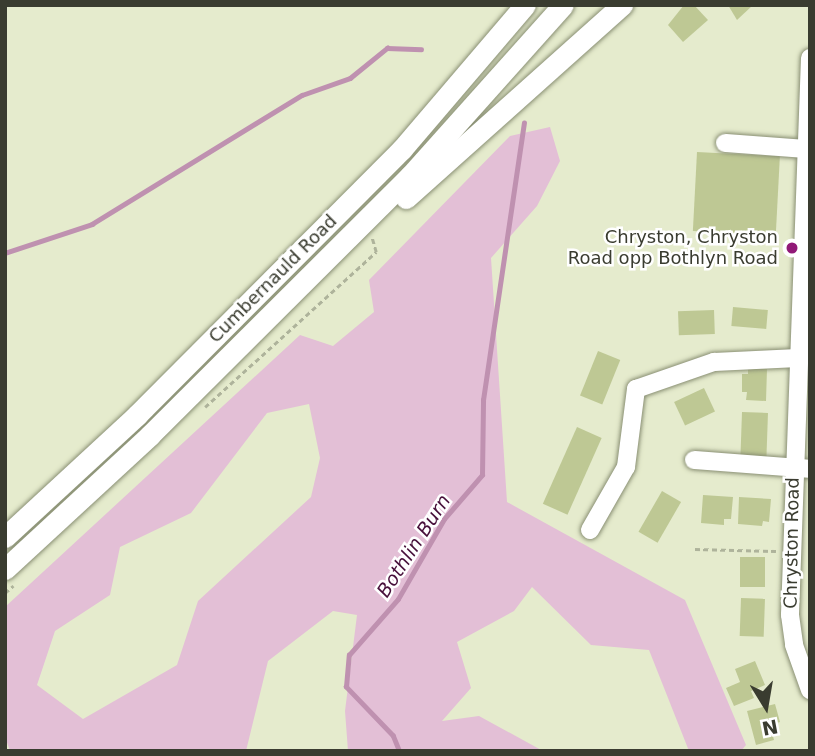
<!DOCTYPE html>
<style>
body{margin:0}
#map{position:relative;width:815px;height:756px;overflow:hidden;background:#e5ebcd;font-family:"DejaVu Sans",sans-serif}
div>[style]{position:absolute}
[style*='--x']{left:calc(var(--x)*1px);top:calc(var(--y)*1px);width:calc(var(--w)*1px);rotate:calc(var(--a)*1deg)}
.green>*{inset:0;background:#e3bfd6}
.stream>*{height:4.5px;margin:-2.25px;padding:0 2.25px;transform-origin:2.25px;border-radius:2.25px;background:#bf91b0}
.building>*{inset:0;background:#bec894;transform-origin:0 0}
.path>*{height:2.5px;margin-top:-1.25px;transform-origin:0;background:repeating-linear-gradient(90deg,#aeb39b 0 5px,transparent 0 8.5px)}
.roads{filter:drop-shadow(0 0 2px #898f73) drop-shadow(0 0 2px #898f73)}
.minor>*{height:18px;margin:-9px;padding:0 9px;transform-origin:9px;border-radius:9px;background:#fff}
.major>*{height:21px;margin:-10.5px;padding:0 10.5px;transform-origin:10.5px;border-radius:10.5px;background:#fff}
.dots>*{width:19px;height:19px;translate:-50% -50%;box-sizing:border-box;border:4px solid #fff;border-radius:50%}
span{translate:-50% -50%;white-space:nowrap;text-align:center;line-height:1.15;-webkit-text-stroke:5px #fff;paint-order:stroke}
.poi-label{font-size:18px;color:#3a3c30}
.right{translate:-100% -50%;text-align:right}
.street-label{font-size:18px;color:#3a3c30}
.water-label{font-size:19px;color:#470f3a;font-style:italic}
.frame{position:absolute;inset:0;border:7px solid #3a3c30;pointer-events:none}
.north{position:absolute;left:731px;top:672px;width:70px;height:70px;-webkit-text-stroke:5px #fff;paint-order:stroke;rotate:169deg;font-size:19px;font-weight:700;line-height:28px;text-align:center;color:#3a3c30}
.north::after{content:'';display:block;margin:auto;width:24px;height:32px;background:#3a3c30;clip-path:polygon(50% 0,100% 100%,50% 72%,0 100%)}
</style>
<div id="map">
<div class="green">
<i style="clip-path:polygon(evenodd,550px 127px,560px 161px,537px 206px,491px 258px,507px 502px,685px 600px,746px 745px,741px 751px,689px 751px,649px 650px,591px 645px,532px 587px,514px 611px,457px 642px,471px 688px,442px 721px,479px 716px,543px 751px,348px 751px,345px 711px,357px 615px,333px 611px,268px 661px,246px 751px,10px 751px,5px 737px,5px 607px,300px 335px,333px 346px,374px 312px,369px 280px,510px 136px,550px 127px,309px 404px,320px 458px,311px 497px,198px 601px,177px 665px,83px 719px,37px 685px,55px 631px,110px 595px,120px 547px,191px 513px,267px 413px,309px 404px)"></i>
</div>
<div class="stream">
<i style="--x:5;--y:253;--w:92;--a:-18.4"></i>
<i style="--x:92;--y:224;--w:246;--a:-31.6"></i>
<i style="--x:302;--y:95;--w:51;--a:-19.5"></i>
<i style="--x:350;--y:78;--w:48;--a:-39"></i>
<i style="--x:387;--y:48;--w:34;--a:2"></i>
<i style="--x:399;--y:751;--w:16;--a:-112"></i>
<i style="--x:393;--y:736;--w:68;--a:-133.8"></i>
<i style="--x:346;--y:687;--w:32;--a:-85"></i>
<i style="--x:349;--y:655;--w:74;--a:-48.8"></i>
<i style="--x:398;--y:599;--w:92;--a:-60.1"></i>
<i style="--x:444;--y:519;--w:58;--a:-49.2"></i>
<i style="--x:482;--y:475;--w:75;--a:-89.2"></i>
<i style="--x:483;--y:400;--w:280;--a:-81.6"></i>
</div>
<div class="building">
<i style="clip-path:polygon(684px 5px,694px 5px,708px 20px,683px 42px,668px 25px)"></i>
<i style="clip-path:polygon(728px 5px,753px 5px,737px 20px)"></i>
<i style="left:697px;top:152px;width:83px;height:79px;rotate:3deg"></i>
<i style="left:733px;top:307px;width:35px;height:19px;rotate:5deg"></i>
<i style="left:714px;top:310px;width:24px;height:36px;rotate:88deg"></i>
<i style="left:598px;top:351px;width:24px;height:48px;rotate:22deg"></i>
<i style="clip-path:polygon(748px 368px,767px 369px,766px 401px,746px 400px,747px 392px,742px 392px,742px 374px,748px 374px)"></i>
<i style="left:704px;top:388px;width:26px;height:33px;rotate:65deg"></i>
<i style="left:742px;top:412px;width:26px;height:44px;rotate:2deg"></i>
<i style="left:577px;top:427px;width:27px;height:84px;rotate:24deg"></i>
<i style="left:662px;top:491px;width:22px;height:47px;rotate:30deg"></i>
<i style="clip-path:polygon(703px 495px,733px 497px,731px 519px,724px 519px,724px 525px,701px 523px)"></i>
<i style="clip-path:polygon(739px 497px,771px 499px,769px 522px,763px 521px,762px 526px,738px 524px)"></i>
<i style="left:740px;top:557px;width:25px;height:30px"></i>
<i style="left:741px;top:598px;width:24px;height:38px;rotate:2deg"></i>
<i style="clip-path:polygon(755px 661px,765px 685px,751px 691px,754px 698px,734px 706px,726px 688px,740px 682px,735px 669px)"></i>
<i style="clip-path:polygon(775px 704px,780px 722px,770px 725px,774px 740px,756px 745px,747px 711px)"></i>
</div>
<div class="path">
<i style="--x:205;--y:407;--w:231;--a:-42.2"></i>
<i style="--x:376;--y:252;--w:15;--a:-106"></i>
<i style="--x:695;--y:549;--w:81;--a:1.4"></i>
<i style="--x:5;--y:593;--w:11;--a:-41"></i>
</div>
<div class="roads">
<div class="minor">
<i style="--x:810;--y:58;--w:557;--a:92.06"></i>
<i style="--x:790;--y:615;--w:30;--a:82"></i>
<i style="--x:794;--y:645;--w:48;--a:70.4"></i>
<i style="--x:725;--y:143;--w:82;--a:4.2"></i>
<i style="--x:694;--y:460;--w:116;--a:4.4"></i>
<i style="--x:590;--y:530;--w:73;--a:-60.3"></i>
<i style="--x:626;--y:467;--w:79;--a:-82.7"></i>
<i style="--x:636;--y:389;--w:83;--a:-19.1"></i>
<i style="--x:714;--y:362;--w:84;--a:-2.7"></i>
</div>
<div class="major">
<i style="--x:406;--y:198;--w:290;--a:-41.8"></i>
<i style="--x:5;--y:537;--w:180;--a:-42.7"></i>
<i style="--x:137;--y:415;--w:375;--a:-45.1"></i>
<i style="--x:402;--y:149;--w:189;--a:-49.5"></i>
<i style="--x:5;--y:569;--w:197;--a:-42.7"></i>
<i style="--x:150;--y:435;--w:367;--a:-44.9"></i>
<i style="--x:410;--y:176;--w:229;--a:-48.2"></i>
</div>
</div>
<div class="dots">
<i style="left:792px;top:248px;background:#911977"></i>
</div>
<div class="poi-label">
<span class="right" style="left:778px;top:248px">Chryston, Chryston<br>Road opp Bothlyn Road</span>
</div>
<div class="street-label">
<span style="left:273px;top:279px;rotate:-45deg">Cumbernauld Road</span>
<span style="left:792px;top:543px;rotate:-89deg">Chryston Road</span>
</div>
<div class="water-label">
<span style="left:414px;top:546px;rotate:-57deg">Bothlin Burn</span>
</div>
<div class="frame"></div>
<div class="north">N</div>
</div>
